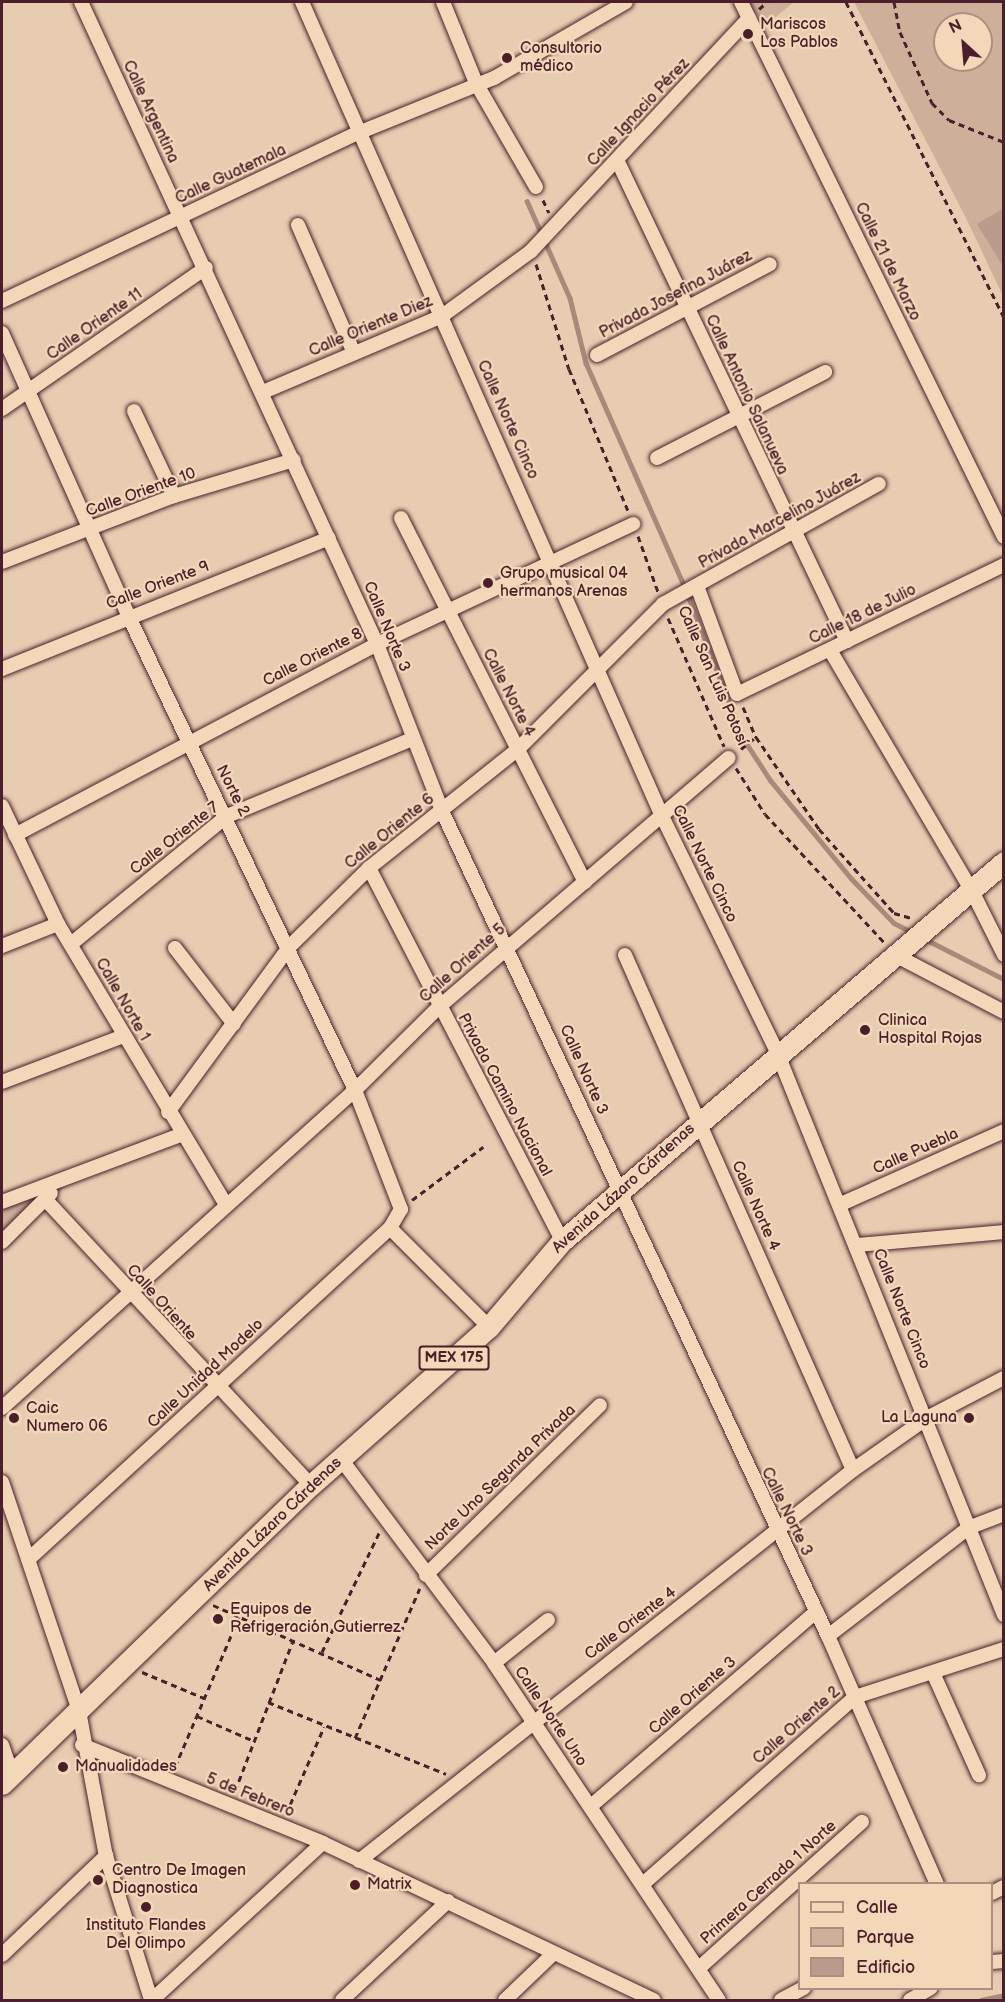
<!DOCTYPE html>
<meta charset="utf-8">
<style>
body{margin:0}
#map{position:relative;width:1005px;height:2002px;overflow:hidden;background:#e8ccb1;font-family:"Balsamiq Sans",sans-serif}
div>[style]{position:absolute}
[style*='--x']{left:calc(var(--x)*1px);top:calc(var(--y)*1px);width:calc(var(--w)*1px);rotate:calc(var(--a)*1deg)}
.green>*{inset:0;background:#ceaf9a}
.stream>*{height:4.5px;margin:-2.25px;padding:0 2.25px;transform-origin:2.25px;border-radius:2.25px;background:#aa887b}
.building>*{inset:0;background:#bb9b8c}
.path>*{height:3px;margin-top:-1.5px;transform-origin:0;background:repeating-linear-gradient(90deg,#4a1f2b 0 6px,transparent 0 10.5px)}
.roads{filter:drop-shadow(0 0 2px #4a1f2b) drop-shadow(0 0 2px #4a1f2b)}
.street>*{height:14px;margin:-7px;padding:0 7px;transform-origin:7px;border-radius:7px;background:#f2d7b9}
.primary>*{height:21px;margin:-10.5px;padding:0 10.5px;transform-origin:10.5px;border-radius:10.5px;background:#f2d7b9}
.dots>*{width:16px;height:16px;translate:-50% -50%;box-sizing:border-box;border:3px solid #f2d7b9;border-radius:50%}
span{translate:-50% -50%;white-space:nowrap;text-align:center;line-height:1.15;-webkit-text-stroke:4.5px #f2d7b9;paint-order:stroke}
.shield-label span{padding:2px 4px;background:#f2d7b9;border:2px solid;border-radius:4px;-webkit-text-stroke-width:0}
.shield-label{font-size:15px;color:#4a1f2b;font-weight:700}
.poi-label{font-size:16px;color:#4a1f2b}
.left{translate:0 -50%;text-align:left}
.right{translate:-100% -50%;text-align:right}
.street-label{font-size:16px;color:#4a1f2b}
.frame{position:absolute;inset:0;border:3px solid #4a1f2b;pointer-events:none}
.legend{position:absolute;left:798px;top:1882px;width:195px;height:108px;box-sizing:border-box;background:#f2d7b9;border:2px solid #af8d80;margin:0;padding:8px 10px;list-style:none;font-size:18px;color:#4a1f2b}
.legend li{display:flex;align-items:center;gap:12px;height:30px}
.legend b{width:30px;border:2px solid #af8d80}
.north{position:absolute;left:933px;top:12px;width:60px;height:60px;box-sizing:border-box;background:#f2d7b9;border:2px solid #af8d80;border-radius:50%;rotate:334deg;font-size:16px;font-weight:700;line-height:24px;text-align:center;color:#4a1f2b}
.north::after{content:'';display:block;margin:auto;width:21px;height:27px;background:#4a1f2b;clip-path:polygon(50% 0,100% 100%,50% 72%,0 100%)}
</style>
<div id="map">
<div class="green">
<i style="clip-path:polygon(749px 2px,794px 2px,765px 26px)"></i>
<i style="clip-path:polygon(evenodd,854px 2px,1003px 2px,1003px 296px,966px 218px,854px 2px,945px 24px,981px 24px,981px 60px,945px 60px,945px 24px)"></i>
<i style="clip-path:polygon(71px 1180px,2px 1250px,2px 1200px)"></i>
</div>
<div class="stream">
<i style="--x:527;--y:201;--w:106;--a:66.1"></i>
<i style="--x:570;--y:298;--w:67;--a:76.2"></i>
<i style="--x:586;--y:363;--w:243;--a:66.2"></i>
<i style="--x:684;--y:585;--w:164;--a:68.9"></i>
<i style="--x:743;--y:738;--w:51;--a:56.9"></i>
<i style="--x:771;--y:781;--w:126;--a:50.5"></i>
<i style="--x:851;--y:878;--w:62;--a:46.3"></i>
<i style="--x:894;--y:923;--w:20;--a:27"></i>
<i style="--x:925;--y:939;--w:89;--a:26.9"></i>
<i style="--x:981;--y:2000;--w:24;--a:-12"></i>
</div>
<div class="building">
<i style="clip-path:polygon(1004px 208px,1004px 268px,977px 224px)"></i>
</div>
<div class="path">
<i style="--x:846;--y:2;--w:352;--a:63.4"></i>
<i style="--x:894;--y:2;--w:31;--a:79"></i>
<i style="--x:900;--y:32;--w:78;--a:65.7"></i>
<i style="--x:932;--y:103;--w:24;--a:45"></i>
<i style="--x:949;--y:120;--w:59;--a:21.8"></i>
<i style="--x:759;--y:9;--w:11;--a:-41"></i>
<i style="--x:543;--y:200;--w:14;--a:65"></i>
<i style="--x:536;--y:264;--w:110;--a:72.6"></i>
<i style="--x:569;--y:369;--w:154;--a:67.4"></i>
<i style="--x:638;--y:536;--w:59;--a:70.3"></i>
<i style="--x:668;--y:618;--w:140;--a:66.4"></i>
<i style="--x:743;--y:707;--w:33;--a:67"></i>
<i style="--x:756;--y:737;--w:112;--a:55.6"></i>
<i style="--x:819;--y:829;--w:113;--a:48.2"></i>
<i style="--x:894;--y:913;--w:19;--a:16"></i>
<i style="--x:741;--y:749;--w:19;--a:-39"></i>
<i style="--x:736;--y:768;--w:54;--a:57.8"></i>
<i style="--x:765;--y:814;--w:176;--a:47.1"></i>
<i style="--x:412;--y:1200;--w:89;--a:-36.7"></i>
<i style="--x:213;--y:1605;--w:184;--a:24.1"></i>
<i style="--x:322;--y:1652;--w:132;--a:-64.4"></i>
<i style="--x:142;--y:1672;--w:67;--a:22.8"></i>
<i style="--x:268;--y:1702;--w:192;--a:22"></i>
<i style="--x:197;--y:1716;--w:62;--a:23.7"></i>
<i style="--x:355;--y:1738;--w:163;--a:-66.6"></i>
<i style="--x:175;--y:1767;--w:163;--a:-66.9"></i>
<i style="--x:235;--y:1791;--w:161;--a:-68.9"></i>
<i style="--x:286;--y:1814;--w:95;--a:-66.4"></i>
</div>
<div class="roads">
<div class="street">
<i style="--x:81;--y:2;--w:707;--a:65.25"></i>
<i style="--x:377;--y:644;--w:179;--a:68.7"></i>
<i style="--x:442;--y:811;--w:911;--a:64.93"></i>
<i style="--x:828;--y:1636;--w:271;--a:66.3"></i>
<i style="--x:302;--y:2;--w:888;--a:66.15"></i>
<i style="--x:661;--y:814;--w:265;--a:64"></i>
<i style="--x:777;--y:1052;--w:607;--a:68.04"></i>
<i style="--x:443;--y:2;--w:87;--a:67.8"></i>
<i style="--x:476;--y:83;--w:120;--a:60"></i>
<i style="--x:741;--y:2;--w:596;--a:63.82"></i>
<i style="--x:618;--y:162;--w:531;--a:64.45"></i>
<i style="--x:298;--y:225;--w:140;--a:66.4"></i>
<i style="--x:2;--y:301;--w:394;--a:-25.3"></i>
<i style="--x:358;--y:133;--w:147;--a:-22"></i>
<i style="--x:494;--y:78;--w:152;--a:-29.9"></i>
<i style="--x:2;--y:333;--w:309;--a:65.9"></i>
<i style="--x:128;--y:615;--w:526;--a:64.46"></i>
<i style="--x:355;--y:1090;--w:128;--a:68.9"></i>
<i style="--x:401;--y:1209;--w:22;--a:120"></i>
<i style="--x:390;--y:1228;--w:490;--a:137.5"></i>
<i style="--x:597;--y:355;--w:195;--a:-27.7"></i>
<i style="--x:263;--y:392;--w:194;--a:-23"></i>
<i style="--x:442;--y:316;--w:110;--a:-36.1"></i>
<i style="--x:531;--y:251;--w:319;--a:-46.9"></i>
<i style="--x:2;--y:409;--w:248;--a:-34.7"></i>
<i style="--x:134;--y:411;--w:94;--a:64.8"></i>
<i style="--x:657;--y:458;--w:189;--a:-27.1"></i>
<i style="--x:401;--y:518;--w:408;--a:63.2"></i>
<i style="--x:2;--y:562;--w:184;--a:-21"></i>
<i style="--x:174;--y:496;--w:125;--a:-16.7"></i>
<i style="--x:697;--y:586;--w:115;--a:69.7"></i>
<i style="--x:737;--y:694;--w:297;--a:-25.8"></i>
<i style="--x:830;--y:650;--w:277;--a:59.5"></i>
<i style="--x:971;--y:889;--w:74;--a:63.4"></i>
<i style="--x:2;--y:669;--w:352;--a:-21.8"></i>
<i style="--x:2;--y:806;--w:131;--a:64.6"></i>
<i style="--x:58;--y:924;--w:325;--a:59.1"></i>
<i style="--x:15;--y:835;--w:409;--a:-27.8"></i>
<i style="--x:377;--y:644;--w:283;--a:-25.1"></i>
<i style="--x:369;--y:868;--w:420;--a:62.6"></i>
<i style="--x:71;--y:944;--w:202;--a:-39.4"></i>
<i style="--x:227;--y:816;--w:200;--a:-22.6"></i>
<i style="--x:2;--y:946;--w:60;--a:-21.4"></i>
<i style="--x:175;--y:948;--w:96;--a:52.2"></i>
<i style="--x:625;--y:955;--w:563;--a:66.12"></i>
<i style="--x:895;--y:955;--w:123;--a:27.6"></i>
<i style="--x:2;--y:1082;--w:130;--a:-20.7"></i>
<i style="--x:168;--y:1112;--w:205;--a:-53.7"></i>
<i style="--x:289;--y:947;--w:112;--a:-44.6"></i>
<i style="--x:369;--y:868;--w:191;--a:-38.6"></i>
<i style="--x:518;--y:749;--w:205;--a:-45"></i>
<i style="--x:663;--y:604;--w:247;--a:-29.1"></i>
<i style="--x:45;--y:1199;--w:382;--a:47.1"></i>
<i style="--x:2;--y:1202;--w:193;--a:-20.6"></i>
<i style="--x:841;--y:1204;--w:179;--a:-24.1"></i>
<i style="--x:390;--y:1228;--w:140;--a:45"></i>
<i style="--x:2;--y:1242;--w:69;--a:-45"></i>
<i style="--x:858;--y:1245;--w:147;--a:-5.1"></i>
<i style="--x:2;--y:1408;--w:475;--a:-42"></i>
<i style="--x:355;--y:1090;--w:118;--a:-44.7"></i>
<i style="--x:439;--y:1007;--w:382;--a:-40.7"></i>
<i style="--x:341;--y:1459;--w:255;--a:53.1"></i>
<i style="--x:494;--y:1663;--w:405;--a:56.3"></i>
<i style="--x:2;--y:1482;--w:242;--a:71.4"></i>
<i style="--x:79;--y:1711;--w:147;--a:79.5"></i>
<i style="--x:106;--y:1856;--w:151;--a:72.6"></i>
<i style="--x:426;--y:1575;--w:243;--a:-44.3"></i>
<i style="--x:828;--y:1636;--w:177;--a:-37.6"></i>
<i style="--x:968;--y:1528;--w:39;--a:-21"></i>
<i style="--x:494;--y:1663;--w:69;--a:-38.5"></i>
<i style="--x:934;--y:1675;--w:110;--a:65.8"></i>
<i style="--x:2;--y:1745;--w:31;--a:71"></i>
<i style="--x:82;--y:1745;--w:260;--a:22.1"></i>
<i style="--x:323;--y:1843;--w:366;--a:25.4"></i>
<i style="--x:591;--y:1806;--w:298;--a:-40.8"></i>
<i style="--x:359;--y:1861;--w:630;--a:-38.36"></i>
<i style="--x:853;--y:1470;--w:90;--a:-35.1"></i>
<i style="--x:927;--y:1418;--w:87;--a:-27.5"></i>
<i style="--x:644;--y:1883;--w:281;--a:-41.4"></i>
<i style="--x:855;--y:1697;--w:157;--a:-17.9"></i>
<i style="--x:992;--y:1893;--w:13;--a:-27"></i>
<i style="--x:2;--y:1955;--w:144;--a:-43.6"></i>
<i style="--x:992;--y:1962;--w:12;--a:-5"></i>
<i style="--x:699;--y:1968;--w:219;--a:-41.9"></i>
<i style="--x:152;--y:2000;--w:232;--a:-42.6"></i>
<i style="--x:342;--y:2000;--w:145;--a:-43"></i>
<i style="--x:505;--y:2000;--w:65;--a:-43.8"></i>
<i style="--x:781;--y:2000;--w:26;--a:-28"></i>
<i style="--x:910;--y:2000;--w:24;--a:-30"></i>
</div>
<div class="primary">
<i style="--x:2;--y:1784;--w:430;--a:-44.1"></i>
<i style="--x:311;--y:1485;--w:238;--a:-41.6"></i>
<i style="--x:489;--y:1327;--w:113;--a:-49.7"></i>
<i style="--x:562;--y:1241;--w:582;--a:-40.61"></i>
</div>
</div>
<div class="dots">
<i style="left:748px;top:34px;background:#4a1f2b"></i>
<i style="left:507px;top:58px;background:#4a1f2b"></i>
<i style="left:488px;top:583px;background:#4a1f2b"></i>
<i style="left:865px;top:1030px;background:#4a1f2b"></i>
<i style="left:14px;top:1418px;background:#4a1f2b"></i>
<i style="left:969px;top:1418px;background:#4a1f2b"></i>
<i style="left:218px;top:1619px;background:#4a1f2b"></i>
<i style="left:63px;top:1767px;background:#4a1f2b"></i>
<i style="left:98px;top:1880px;background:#4a1f2b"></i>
<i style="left:355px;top:1885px;background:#4a1f2b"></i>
<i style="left:146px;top:1907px;background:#4a1f2b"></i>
</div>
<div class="shield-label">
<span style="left:454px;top:1358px">MEX 175</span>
</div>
<div class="poi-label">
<span class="left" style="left:760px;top:34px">Mariscos<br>Los Pablos</span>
<span class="left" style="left:520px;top:58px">Consultorio<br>médico</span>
<span class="left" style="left:500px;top:583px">Grupo musical 04<br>hermanos Arenas</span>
<span class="left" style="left:878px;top:1030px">Clinica<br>Hospital Rojas</span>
<span class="left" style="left:26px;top:1418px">Caic<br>Numero 06</span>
<span class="right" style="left:957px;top:1418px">La Laguna</span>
<span class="left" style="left:230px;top:1619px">Equipos de<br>Refrigeración Gutierrez</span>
<span class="left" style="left:75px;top:1767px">Manualidades</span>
<span class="left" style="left:112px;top:1880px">Centro De Imagen<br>Diagnostica</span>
<span class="left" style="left:367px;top:1885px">Matrix</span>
<span style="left:146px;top:1935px">Instituto Flandes<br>Del Olimpo</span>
</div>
<div class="street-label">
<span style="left:150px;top:112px;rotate:65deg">Calle Argentina</span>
<span style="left:639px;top:113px;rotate:-47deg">Calle Ignacio Pérez</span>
<span style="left:231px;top:175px;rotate:-25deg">Calle Guatemala</span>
<span style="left:887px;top:262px;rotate:64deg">Calle 21 de Marzo</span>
<span style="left:676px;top:295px;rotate:-28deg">Privada Josefina Juárez</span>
<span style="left:95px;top:325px;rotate:-35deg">Calle Oriente 11</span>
<span style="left:371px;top:327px;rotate:-23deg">Calle Oriente Diez</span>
<span style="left:746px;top:395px;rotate:65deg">Calle Antonio Salanueva</span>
<span style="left:507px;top:420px;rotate:66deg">Calle Norte Cinco</span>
<span style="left:141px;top:493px;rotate:-20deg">Calle Oriente 10</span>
<span style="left:780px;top:521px;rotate:-29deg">Privada Marcelino Juárez</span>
<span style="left:158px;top:586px;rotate:-21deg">Calle Oriente 9</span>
<span style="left:863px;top:615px;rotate:-26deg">Calle 18 de Julio</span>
<span style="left:386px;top:627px;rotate:67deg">Calle Norte 3</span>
<span style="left:313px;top:658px;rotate:-27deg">Calle Oriente 8</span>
<span style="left:712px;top:676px;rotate:66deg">Calle San Luis Potosí</span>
<span style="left:508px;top:693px;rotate:63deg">Calle Norte 4</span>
<span style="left:232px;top:791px;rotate:63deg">Norte 2</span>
<span style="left:390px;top:832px;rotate:-39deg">Calle Oriente 6</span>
<span style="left:175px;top:839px;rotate:-38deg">Calle Oriente 7</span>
<span style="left:704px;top:864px;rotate:64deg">Calle Norte Cinco</span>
<span style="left:463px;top:964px;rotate:-42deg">Calle Oriente 5</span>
<span style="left:122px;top:1000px;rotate:60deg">Calle Norte 1</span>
<span style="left:583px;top:1070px;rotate:66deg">Calle Norte 3</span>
<span style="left:504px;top:1095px;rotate:62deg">Privada Camino Nacional</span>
<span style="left:916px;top:1152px;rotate:-24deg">Calle Puebla</span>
<span style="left:624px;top:1189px;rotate:-42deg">Avenida Lázaro Cárdenas</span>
<span style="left:755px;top:1206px;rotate:66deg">Calle Norte 4</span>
<span style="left:161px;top:1303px;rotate:48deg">Calle Oriente</span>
<span style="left:901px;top:1309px;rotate:68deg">Calle Norte Cinco</span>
<span style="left:206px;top:1374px;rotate:-43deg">Calle Unidad Modelo</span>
<span style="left:501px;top:1478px;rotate:-44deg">Norte Uno Segunda Privada</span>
<span style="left:786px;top:1512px;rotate:64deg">Calle Norte 3</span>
<span style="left:273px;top:1525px;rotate:-44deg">Avenida Lázaro Cárdenas</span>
<span style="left:631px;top:1624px;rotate:-37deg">Calle Oriente 4</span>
<span style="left:693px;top:1696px;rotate:-41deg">Calle Oriente 3</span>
<span style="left:550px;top:1717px;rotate:56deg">Calle Norte Uno</span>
<span style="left:797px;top:1726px;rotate:-41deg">Calle Oriente 2</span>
<span style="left:250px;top:1796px;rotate:22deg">5 de Febrero</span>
<span style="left:769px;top:1883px;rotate:-42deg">Primera Cerrada 1 Norte</span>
</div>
<div class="frame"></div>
<ul class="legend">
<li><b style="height:8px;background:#f2d7b9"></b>Calle</li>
<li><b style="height:16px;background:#ceaf9a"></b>Parque</li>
<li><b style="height:16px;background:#bb9b8c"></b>Edificio</li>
</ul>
<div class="north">N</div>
</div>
